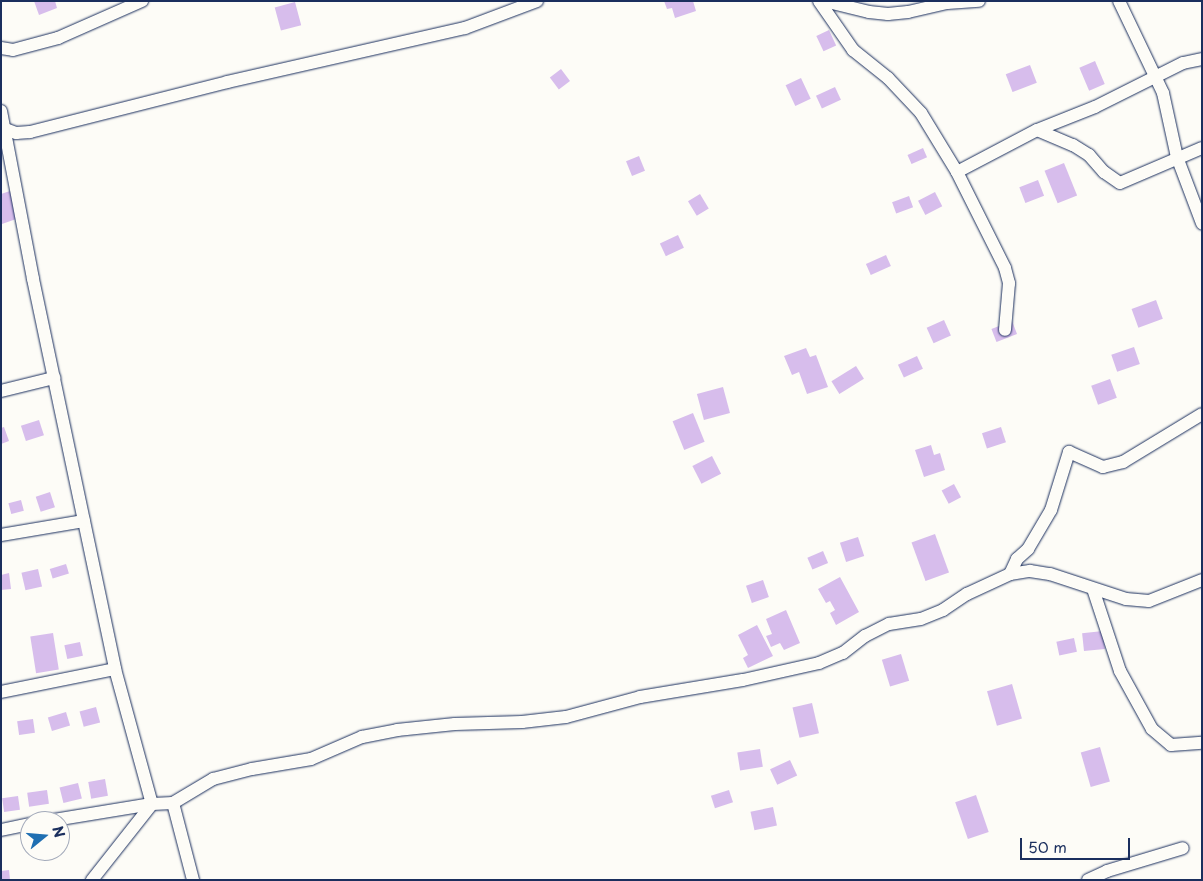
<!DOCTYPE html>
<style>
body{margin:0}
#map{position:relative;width:1203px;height:881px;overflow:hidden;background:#fdfcf7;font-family:"Playpen Sans",sans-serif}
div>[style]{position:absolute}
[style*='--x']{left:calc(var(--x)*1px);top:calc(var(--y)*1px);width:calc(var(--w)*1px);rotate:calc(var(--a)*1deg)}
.building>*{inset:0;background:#d7bdec;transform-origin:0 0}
.roads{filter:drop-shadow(0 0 1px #1b2f5e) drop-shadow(0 0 1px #1b2f5e)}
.minor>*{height:12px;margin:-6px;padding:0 6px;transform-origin:6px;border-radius:6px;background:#fdfcf7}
span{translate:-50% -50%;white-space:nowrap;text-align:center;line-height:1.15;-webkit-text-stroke:4px #fdfcf7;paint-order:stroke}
.frame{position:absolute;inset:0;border:2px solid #1b2f5e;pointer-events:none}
.north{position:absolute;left:20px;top:811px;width:50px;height:50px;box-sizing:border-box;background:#fdfcf7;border:1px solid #a3aaba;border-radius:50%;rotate:73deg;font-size:14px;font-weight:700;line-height:20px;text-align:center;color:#1b2f5e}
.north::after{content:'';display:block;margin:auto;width:18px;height:22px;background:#1f6fb2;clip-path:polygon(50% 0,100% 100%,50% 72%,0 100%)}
.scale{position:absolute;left:1020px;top:838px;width:110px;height:22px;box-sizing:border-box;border:2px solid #1b2f5e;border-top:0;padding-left:6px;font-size:15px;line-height:18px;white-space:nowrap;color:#1b2f5e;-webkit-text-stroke:4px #fdfcf7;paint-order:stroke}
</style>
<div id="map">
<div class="building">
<i style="clip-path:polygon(34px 1px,55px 1px,57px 8px,39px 15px)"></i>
<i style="clip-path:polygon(664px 1px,693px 1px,696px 11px,675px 18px,672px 8px,667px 9px)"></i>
<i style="left:295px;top:2px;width:24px;height:21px;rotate:75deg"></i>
<i style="left:829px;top:30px;width:17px;height:14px;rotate:65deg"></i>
<i style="left:1095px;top:61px;width:25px;height:17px;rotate:67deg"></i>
<i style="left:1030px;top:65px;width:19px;height:26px;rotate:69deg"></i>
<i style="left:561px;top:69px;width:15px;height:14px;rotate:53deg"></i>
<i style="left:801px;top:78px;width:23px;height:17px;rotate:65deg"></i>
<i style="left:835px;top:87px;width:14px;height:21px;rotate:65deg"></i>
<i style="left:923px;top:148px;width:10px;height:17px;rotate:66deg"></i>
<i style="left:639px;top:156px;width:16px;height:14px;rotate:68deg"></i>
<i style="left:1064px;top:163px;width:35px;height:21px;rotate:68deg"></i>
<i style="left:1038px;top:180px;width:17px;height:20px;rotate:69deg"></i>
<i style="clip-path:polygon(10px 191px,19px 218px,2px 224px,1px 194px)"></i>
<i style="left:935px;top:192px;width:16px;height:19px;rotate:63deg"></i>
<i style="left:700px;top:194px;width:17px;height:14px;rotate:59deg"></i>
<i style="left:909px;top:196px;width:12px;height:18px;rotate:70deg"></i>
<i style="left:678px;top:235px;width:14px;height:20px;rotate:65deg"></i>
<i style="left:886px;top:255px;width:12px;height:22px;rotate:66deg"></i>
<i style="left:1156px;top:300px;width:20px;height:26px;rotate:70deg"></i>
<i style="left:944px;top:320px;width:17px;height:19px;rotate:66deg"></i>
<i style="left:1012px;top:321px;width:14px;height:22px;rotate:69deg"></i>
<i style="left:1134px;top:347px;width:18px;height:24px;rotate:71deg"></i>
<i style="clip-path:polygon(806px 348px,810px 357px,816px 355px,828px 387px,807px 394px,799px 372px,792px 375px,784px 356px)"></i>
<i style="left:917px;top:356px;width:14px;height:21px;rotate:65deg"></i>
<i style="left:856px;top:366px;width:15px;height:29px;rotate:58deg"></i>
<i style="left:1110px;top:379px;width:20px;height:20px;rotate:70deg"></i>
<i style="left:723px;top:387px;width:27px;height:27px;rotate:75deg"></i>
<i style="left:693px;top:413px;width:31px;height:22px;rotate:68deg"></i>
<i style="left:39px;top:420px;width:16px;height:19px;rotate:72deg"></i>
<i style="clip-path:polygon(4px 427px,9px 441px,1px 444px,1px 428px)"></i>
<i style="left:1001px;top:427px;width:16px;height:20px;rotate:72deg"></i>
<i style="clip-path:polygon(931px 445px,934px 455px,940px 453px,945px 470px,924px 477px,915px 450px)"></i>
<i style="left:712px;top:456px;width:20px;height:22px;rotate:63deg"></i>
<i style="left:954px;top:484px;width:15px;height:14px;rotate:62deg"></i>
<i style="left:50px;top:492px;width:16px;height:15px;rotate:72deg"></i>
<i style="left:21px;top:500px;width:11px;height:13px;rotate:75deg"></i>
<i style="left:935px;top:534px;width:41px;height:25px;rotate:70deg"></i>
<i style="left:858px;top:537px;width:20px;height:19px;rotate:72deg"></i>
<i style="left:823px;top:551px;width:13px;height:17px;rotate:67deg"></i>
<i style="left:66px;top:564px;width:10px;height:17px;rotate:73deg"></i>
<i style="left:38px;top:569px;width:18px;height:17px;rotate:77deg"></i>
<i style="clip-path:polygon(9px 573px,11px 589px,1px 590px,1px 575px)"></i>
<i style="clip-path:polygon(840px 577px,859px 612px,836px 625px,830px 613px,835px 610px,830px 601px,826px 603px,818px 589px)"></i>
<i style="left:763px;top:580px;width:18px;height:18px;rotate:71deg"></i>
<i style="clip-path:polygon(786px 610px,800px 643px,784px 650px,780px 643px,771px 647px,766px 636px,772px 634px,766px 619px)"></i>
<i style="clip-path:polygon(757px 625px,773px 656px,748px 668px,743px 658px,748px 655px,738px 635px)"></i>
<i style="left:1103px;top:631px;width:18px;height:21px;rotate:84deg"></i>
<i style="left:53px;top:633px;width:37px;height:23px;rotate:81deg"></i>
<i style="left:1074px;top:638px;width:14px;height:18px;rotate:78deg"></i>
<i style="left:80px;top:642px;width:14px;height:16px;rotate:78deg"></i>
<i style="left:901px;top:654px;width:28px;height:20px;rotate:73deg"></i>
<i style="left:1012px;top:684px;width:36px;height:26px;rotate:74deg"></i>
<i style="left:812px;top:703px;width:31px;height:20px;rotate:77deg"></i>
<i style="left:96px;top:707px;width:16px;height:17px;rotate:75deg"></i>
<i style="left:66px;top:712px;width:14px;height:19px;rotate:73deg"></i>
<i style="left:33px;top:719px;width:14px;height:16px;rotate:82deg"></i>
<i style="left:1100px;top:747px;width:36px;height:20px;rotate:74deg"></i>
<i style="left:760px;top:749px;width:18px;height:23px;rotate:81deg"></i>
<i style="left:790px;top:760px;width:17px;height:22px;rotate:65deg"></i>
<i style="left:105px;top:779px;width:17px;height:17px;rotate:80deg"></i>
<i style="left:78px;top:783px;width:16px;height:19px;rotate:76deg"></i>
<i style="left:47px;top:790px;width:14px;height:20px;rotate:82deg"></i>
<i style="left:729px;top:790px;width:13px;height:19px;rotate:72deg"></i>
<i style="left:976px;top:795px;width:39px;height:22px;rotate:71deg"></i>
<i style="left:18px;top:796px;width:14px;height:16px;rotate:82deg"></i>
<i style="left:773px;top:807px;width:19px;height:23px;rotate:78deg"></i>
<i style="clip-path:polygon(9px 870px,10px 880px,1px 880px,1px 871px)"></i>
</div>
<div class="roads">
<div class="minor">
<i style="--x:819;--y:1;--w:60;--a:55.2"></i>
<i style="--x:853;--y:50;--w:45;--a:38.7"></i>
<i style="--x:888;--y:78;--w:48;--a:46.7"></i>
<i style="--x:921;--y:113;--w:69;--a:58.6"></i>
<i style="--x:957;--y:172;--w:107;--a:63.4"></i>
<i style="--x:1005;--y:268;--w:16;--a:75"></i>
<i style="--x:1009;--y:283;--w:47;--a:94.9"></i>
<i style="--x:824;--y:1;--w:46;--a:13.7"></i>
<i style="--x:869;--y:12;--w:19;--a:6"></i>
<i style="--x:888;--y:14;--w:20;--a:-6"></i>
<i style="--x:908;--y:12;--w:40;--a:-13"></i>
<i style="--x:947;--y:3;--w:32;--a:-4"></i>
<i style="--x:1119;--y:1;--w:102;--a:64.4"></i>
<i style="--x:1163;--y:93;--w:66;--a:77.7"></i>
<i style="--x:1177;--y:157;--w:71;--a:69.3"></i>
<i style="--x:1;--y:48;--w:12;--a:9"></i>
<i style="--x:13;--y:50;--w:47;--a:-14.9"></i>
<i style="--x:58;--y:38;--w:92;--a:-23.8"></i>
<i style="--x:1;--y:111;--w:171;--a:79.2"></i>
<i style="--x:33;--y:279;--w:399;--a:78.1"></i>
<i style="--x:115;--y:669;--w:140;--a:74.7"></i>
<i style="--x:152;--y:804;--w:97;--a:128.3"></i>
<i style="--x:5;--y:129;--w:12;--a:20"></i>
<i style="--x:16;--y:133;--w:14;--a:-4"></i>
<i style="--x:30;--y:132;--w:203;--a:-14.2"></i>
<i style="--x:227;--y:82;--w:244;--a:-12.8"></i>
<i style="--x:465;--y:28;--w:77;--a:-20.6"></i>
<i style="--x:1037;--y:130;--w:39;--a:23"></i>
<i style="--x:1073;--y:145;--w:19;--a:32"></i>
<i style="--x:1089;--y:155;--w:23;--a:49"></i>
<i style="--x:1104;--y:172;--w:19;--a:35"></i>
<i style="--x:1120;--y:183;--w:89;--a:-23.1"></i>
<i style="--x:957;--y:172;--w:90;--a:-27.7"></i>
<i style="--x:1037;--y:130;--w:62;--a:-21.6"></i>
<i style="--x:1095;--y:107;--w:98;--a:-26.6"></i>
<i style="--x:1183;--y:63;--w:19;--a:-12"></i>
<i style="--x:1;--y:391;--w:55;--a:-13.8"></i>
<i style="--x:1;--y:535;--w:84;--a:-9.6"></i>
<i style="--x:1010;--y:574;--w:17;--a:-65"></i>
<i style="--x:1017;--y:559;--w:15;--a:-42"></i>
<i style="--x:1028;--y:549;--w:45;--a:-59.5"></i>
<i style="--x:1051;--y:510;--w:61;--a:-72.8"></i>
<i style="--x:1069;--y:452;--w:37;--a:24"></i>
<i style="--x:1103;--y:467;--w:21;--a:-14"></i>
<i style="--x:1123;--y:462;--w:92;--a:-31.3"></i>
<i style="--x:1093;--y:589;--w:86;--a:71.8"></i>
<i style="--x:1120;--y:671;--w:66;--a:61.1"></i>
<i style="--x:1152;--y:729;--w:25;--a:40"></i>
<i style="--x:1171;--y:745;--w:31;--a:-4"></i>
<i style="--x:1;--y:692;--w:116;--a:-11.4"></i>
<i style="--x:173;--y:803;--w:47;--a:-31"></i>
<i style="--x:213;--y:779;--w:40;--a:-14.4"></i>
<i style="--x:252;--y:769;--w:60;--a:-9.6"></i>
<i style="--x:311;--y:759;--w:56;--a:-23.3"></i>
<i style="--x:362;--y:737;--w:36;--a:-11"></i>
<i style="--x:397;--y:730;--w:58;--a:-5.9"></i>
<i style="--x:455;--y:724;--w:67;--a:-1.7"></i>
<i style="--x:522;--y:722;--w:44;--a:-6.5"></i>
<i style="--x:566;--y:717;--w:77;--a:-15.1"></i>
<i style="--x:640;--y:697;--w:104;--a:-9.4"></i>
<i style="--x:743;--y:680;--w:78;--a:-12.6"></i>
<i style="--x:819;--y:663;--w:26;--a:-23"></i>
<i style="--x:843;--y:653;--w:28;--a:-38"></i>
<i style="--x:865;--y:636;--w:27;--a:-27"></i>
<i style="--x:889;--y:624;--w:32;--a:-9"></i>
<i style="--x:921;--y:619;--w:24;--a:-22"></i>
<i style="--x:943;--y:610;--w:29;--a:-34"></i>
<i style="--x:967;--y:594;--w:47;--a:-24.9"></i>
<i style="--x:1010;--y:574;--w:20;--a:-9"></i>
<i style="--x:1030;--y:571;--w:20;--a:9"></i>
<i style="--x:1050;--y:574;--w:80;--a:18.2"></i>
<i style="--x:1126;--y:599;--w:23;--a:5"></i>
<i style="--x:1149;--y:601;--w:57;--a:-21.6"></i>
<i style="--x:48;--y:821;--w:105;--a:-9.3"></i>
<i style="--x:152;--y:804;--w:21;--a:-3"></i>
<i style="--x:173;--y:803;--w:80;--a:75.4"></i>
<i style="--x:1;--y:830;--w:30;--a:-12"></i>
<i style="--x:1088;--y:880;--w:21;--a:-25"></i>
<i style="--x:1107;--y:871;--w:79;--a:-16.8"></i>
</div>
</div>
<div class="frame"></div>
<div class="north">N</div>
<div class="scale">50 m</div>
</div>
